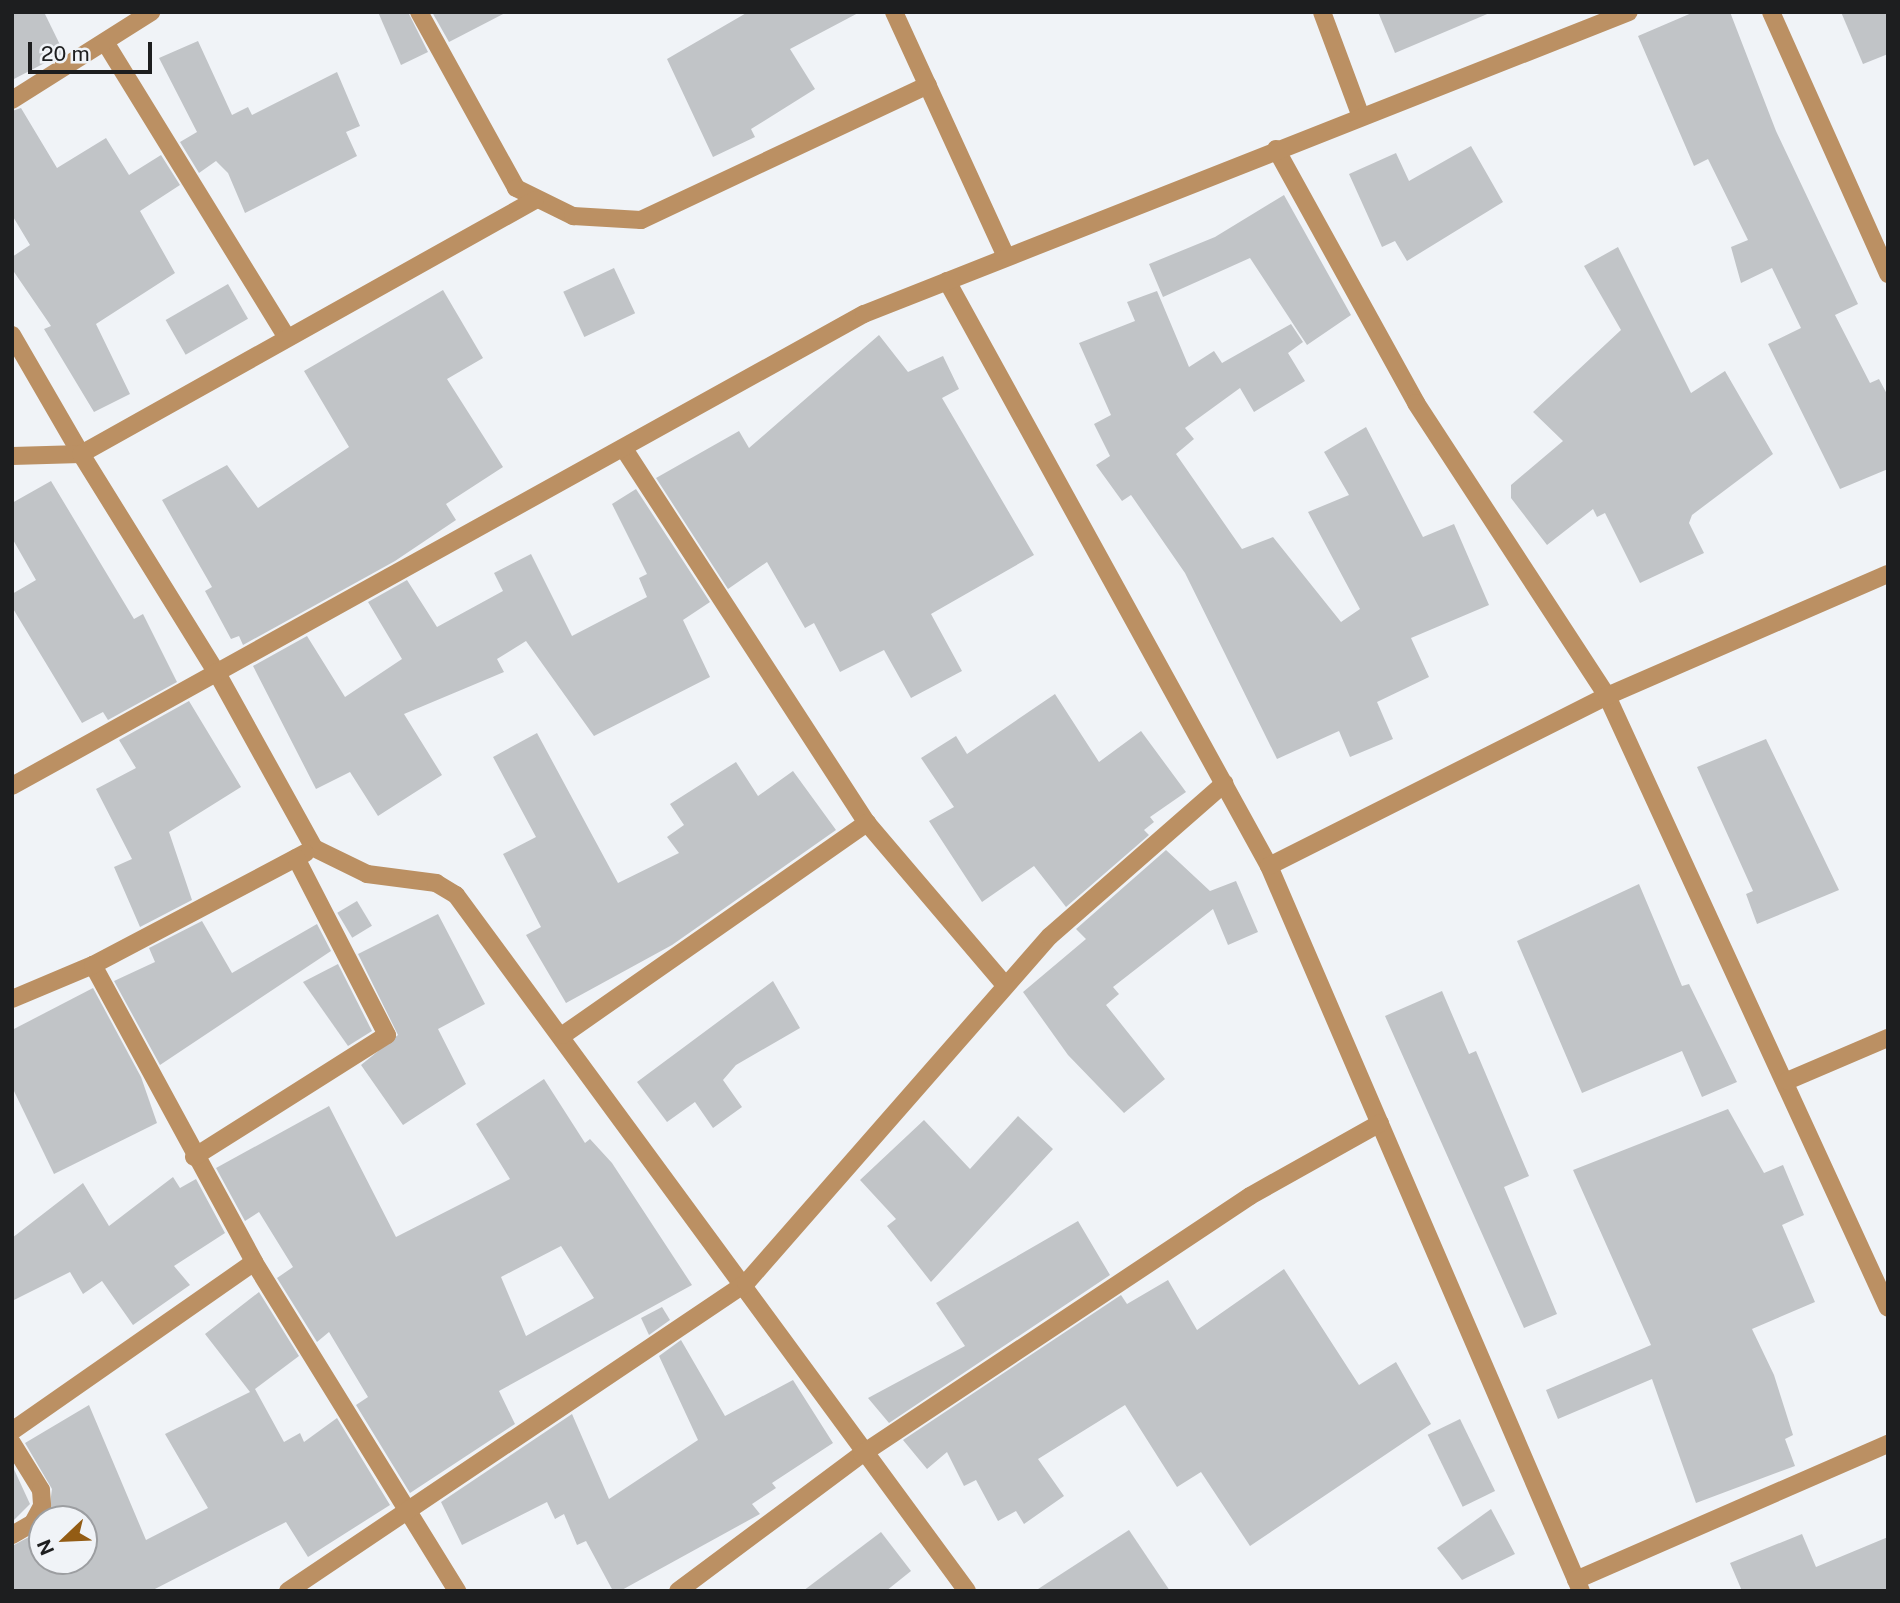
<!DOCTYPE html>
<style>
body{margin:0}
#map{position:relative;width:1900px;height:1603px;overflow:hidden;background:#f0f3f7;font-family:"Public Sans",sans-serif}
div>[style]{position:absolute}
[style*='--x']{left:calc(var(--x)*1px);top:calc(var(--y)*1px);width:calc(var(--w)*1px);rotate:calc(var(--a)*1deg)}
.building>*{inset:0;background:#c1c4c7;transform-origin:0 0}
.street>*{height:18px;margin:-9px;padding:0 9px;transform-origin:9px;border-radius:9px;background:#bb9063}
span{translate:-50% -50%;white-space:nowrap;text-align:center;line-height:1.15;-webkit-text-stroke:7px #f0f3f7;paint-order:stroke}
.frame{position:absolute;inset:0;border:14px solid #1d1e1f;pointer-events:none}
.north{position:absolute;left:28px;top:1505px;width:70px;height:70px;box-sizing:border-box;background:#f0f3f7;border:2px solid #9c9ea1;border-radius:50%;rotate:247deg;font-size:19px;font-weight:700;line-height:28px;text-align:center;color:#1d1e1f}
.north::after{content:'';display:block;margin:auto;width:24px;height:32px;background:#935c14;clip-path:polygon(50% 0,100% 100%,50% 72%,0 100%)}
.scale{position:absolute;left:28px;top:42px;width:124px;height:32px;box-sizing:border-box;border:4px solid #1d1e1f;border-top:0;padding-left:9px;font-size:21px;line-height:24px;white-space:nowrap;color:#1d1e1f;-webkit-text-stroke:5px #f0f3f7;paint-order:stroke}
</style>
<div id="map">
<div class="building">
<i style="clip-path:polygon(12px 12px,44px 12px,64px 53px,12px 80px)"></i>
<i style="clip-path:polygon(378px 12px,408px 12px,428px 52px,401px 65px)"></i>
<i style="clip-path:polygon(432px 12px,507px 12px,449px 42px)"></i>
<i style="clip-path:polygon(748px 12px,860px 12px,790px 49px,815px 89px,751px 129px,755px 137px,713px 157px,667px 59px)"></i>
<i style="clip-path:polygon(1378px 12px,1492px 12px,1395px 53px)"></i>
<i style="clip-path:polygon(1694px 12px,1730px 12px,1776px 131px,1858px 304px,1835px 315px,1870px 383px,1879px 379px,1888px 396px,1888px 469px,1840px 489px,1768px 344px,1801px 328px,1772px 268px,1741px 283px,1731px 247px,1748px 240px,1708px 159px,1694px 166px,1638px 36px)"></i>
<i style="clip-path:polygon(1841px 12px,1888px 12px,1888px 54px,1863px 64px)"></i>
<i style="clip-path:polygon(198px 41px,232px 115px,248px 107px,252px 115px,337px 72px,360px 126px,346px 132px,357px 156px,245px 213px,228px 173px,216px 161px,199px 173px,180px 142px,197px 132px,159px 58px)"></i>
<i style="clip-path:polygon(21px 108px,57px 168px,106px 138px,129px 175px,161px 155px,180px 185px,140px 211px,175px 273px,96px 324px,130px 394px,94px 412px,44px 329px,51px 326px,12px 269px,12px 257px,30px 245px,12px 215px,12px 111px)"></i>
<i style="clip-path:polygon(1471px 146px,1503px 202px,1407px 261px,1395px 241px,1382px 247px,1349px 174px,1396px 153px,1409px 181px)"></i>
<i style="clip-path:polygon(1284px 195px,1351px 315px,1307px 345px,1250px 258px,1163px 297px,1149px 264px,1215px 237px)"></i>
<i style="clip-path:polygon(1618px 247px,1691px 393px,1725px 371px,1773px 454px,1692px 515px,1689px 523px,1704px 553px,1640px 583px,1605px 513px,1597px 517px,1593px 509px,1547px 545px,1511px 498px,1511px 485px,1563px 441px,1533px 412px,1621px 330px,1584px 266px)"></i>
<i style="left:614px;top:268px;width:50px;height:56px;rotate:65deg"></i>
<i style="left:228px;top:284px;width:40px;height:72px;rotate:60deg"></i>
<i style="clip-path:polygon(443px 290px,483px 358px,447px 379px,503px 467px,446px 504px,456px 520px,395px 561px,243px 645px,239px 636px,231px 639px,205px 591px,212px 587px,162px 500px,227px 465px,258px 508px,349px 447px,304px 371px)"></i>
<i style="clip-path:polygon(1157px 291px,1189px 367px,1214px 351px,1222px 363px,1291px 324px,1303px 342px,1288px 353px,1305px 381px,1254px 412px,1240px 388px,1185px 428px,1194px 439px,1176px 454px,1242px 549px,1273px 537px,1341px 622px,1360px 609px,1308px 512px,1349px 495px,1324px 452px,1366px 427px,1423px 537px,1454px 524px,1489px 605px,1411px 638px,1429px 677px,1377px 702px,1393px 739px,1350px 757px,1339px 731px,1277px 759px,1185px 573px,1131px 495px,1122px 501px,1096px 465px,1110px 456px,1094px 424px,1111px 415px,1079px 343px,1135px 321px,1127px 302px)"></i>
<i style="clip-path:polygon(879px 335px,908px 372px,943px 356px,959px 389px,942px 398px,1034px 555px,931px 614px,962px 671px,911px 698px,884px 650px,840px 672px,814px 623px,805px 628px,767px 562px,728px 589px,656px 478px,739px 431px,749px 448px)"></i>
<i style="clip-path:polygon(51px 481px,134px 619px,143px 614px,177px 682px,108px 720px,103px 712px,82px 723px,12px 607px,12px 594px,36px 580px,12px 538px,12px 503px)"></i>
<i style="clip-path:polygon(636px 489px,710px 602px,683px 620px,710px 677px,594px 736px,526px 641px,497px 659px,504px 672px,404px 714px,442px 775px,378px 816px,350px 772px,316px 789px,253px 666px,307px 636px,345px 697px,402px 659px,368px 602px,407px 580px,437px 627px,503px 591px,494px 573px,531px 554px,572px 636px,647px 597px,639px 578px,647px 574px,612px 504px)"></i>
<i style="clip-path:polygon(1055px 694px,1099px 762px,1141px 731px,1186px 792px,1150px 817px,1154px 822px,1144px 830px,1149px 835px,1066px 907px,1034px 866px,982px 902px,929px 821px,954px 807px,921px 758px,956px 736px,967px 754px)"></i>
<i style="clip-path:polygon(189px 701px,241px 787px,169px 832px,192px 900px,140px 927px,114px 867px,132px 859px,96px 789px,136px 768px,119px 740px)"></i>
<i style="clip-path:polygon(537px 733px,618px 883px,679px 853px,667px 837px,684px 825px,670px 804px,736px 762px,758px 796px,793px 771px,836px 830px,672px 945px,566px 1003px,526px 935px,541px 927px,503px 854px,536px 837px,493px 757px)"></i>
<i style="clip-path:polygon(1766px 739px,1839px 890px,1757px 924px,1746px 894px,1753px 891px,1697px 767px)"></i>
<i style="clip-path:polygon(1166px 850px,1210px 891px,1236px 881px,1258px 932px,1228px 945px,1213px 909px,1113px 987px,1119px 994px,1106px 1005px,1165px 1079px,1124px 1113px,1068px 1055px,1023px 992px,1086px 939px,1076px 929px)"></i>
<i style="clip-path:polygon(1639px 884px,1682px 986px,1689px 984px,1737px 1082px,1702px 1097px,1682px 1051px,1582px 1093px,1517px 941px)"></i>
<i style="left:357px;top:901px;width:29px;height:23px;rotate:59deg"></i>
<i style="clip-path:polygon(438px 914px,485px 1004px,438px 1029px,466px 1084px,403px 1125px,361px 1065px,398px 1035px,358px 954px)"></i>
<i style="clip-path:polygon(202px 921px,232px 973px,317px 924px,331px 951px,160px 1065px,114px 981px,155px 962px,149px 948px)"></i>
<i style="clip-path:polygon(338px 964px,372px 1031px,348px 1046px,303px 982px)"></i>
<i style="clip-path:polygon(773px 981px,800px 1028px,736px 1065px,723px 1080px,742px 1107px,713px 1128px,695px 1102px,667px 1122px,637px 1082px)"></i>
<i style="clip-path:polygon(93px 988px,141px 1077px,157px 1123px,54px 1174px,12px 1087px,12px 1030px)"></i>
<i style="clip-path:polygon(1442px 991px,1469px 1054px,1476px 1051px,1529px 1176px,1504px 1187px,1557px 1314px,1524px 1328px,1385px 1016px)"></i>
<i style="clip-path:polygon(evenodd,544px 1079px,585px 1143px,590px 1139px,612px 1163px,692px 1285px,499px 1391px,515px 1424px,410px 1493px,356px 1405px,368px 1397px,329px 1332px,317px 1342px,277px 1278px,293px 1267px,259px 1212px,245px 1221px,216px 1168px,329px 1106px,396px 1237px,510px 1179px,476px 1124px,544px 1079px,561px 1246px,594px 1298px,526px 1336px,501px 1277px,561px 1246px)"></i>
<i style="clip-path:polygon(1728px 1109px,1764px 1173px,1783px 1165px,1804px 1215px,1782px 1225px,1815px 1302px,1752px 1329px,1774px 1375px,1793px 1435px,1785px 1439px,1795px 1466px,1696px 1503px,1652px 1379px,1558px 1419px,1546px 1390px,1651px 1345px,1573px 1170px)"></i>
<i style="clip-path:polygon(1018px 1116px,1053px 1149px,931px 1282px,887px 1226px,896px 1219px,860px 1180px,924px 1120px,970px 1169px)"></i>
<i style="clip-path:polygon(173px 1177px,180px 1188px,196px 1179px,225px 1233px,174px 1266px,190px 1285px,133px 1325px,102px 1281px,83px 1294px,70px 1272px,12px 1301px,12px 1238px,83px 1183px,109px 1226px)"></i>
<i style="clip-path:polygon(1078px 1221px,1110px 1275px,889px 1423px,868px 1398px,965px 1346px,936px 1303px)"></i>
<i style="clip-path:polygon(1284px 1269px,1359px 1385px,1396px 1362px,1431px 1424px,1250px 1546px,1201px 1472px,1177px 1487px,1125px 1405px,1038px 1459px,1064px 1496px,1024px 1524px,1016px 1511px,998px 1521px,976px 1480px,964px 1486px,947px 1452px,927px 1469px,903px 1440px,1121px 1295px,1127px 1304px,1168px 1280px,1197px 1330px)"></i>
<i style="clip-path:polygon(259px 1292px,299px 1356px,255px 1389px,284px 1442px,300px 1433px,304px 1442px,337px 1418px,390px 1505px,308px 1557px,286px 1522px,151px 1591px,12px 1591px,12px 1546px,42px 1530px,42px 1561px,84px 1561px,84px 1519px,48px 1519px,52px 1489px,25px 1443px,89px 1405px,146px 1540px,208px 1508px,165px 1434px,250px 1392px,205px 1334px)"></i>
<i style="clip-path:polygon(662px 1307px,670px 1320px,649px 1335px,641px 1318px)"></i>
<i style="clip-path:polygon(681px 1340px,725px 1416px,793px 1380px,833px 1443px,772px 1483px,776px 1488px,752px 1504px,760px 1514px,620px 1591px,613px 1591px,586px 1541px,577px 1545px,564px 1514px,555px 1519px,547px 1502px,462px 1545px,441px 1502px,572px 1414px,609px 1499px,698px 1440px,659px 1356px)"></i>
<i style="left:1460px;top:1419px;width:80px;height:36px;rotate:64deg"></i>
<i style="clip-path:polygon(12px 1465px,30px 1504px,12px 1522px)"></i>
<i style="clip-path:polygon(1491px 1509px,1515px 1554px,1462px 1580px,1437px 1548px)"></i>
<i style="clip-path:polygon(1129px 1530px,1170px 1591px,1035px 1591px)"></i>
<i style="clip-path:polygon(881px 1532px,911px 1571px,886px 1591px,803px 1591px)"></i>
<i style="clip-path:polygon(1802px 1534px,1816px 1567px,1888px 1537px,1888px 1591px,1742px 1591px,1730px 1563px)"></i>
</div>
<div class="street">
<i style="--x:419;--y:12;--w:201;--a:61.1"></i>
<i style="--x:516;--y:188;--w:64;--a:26.2"></i>
<i style="--x:573;--y:216;--w:68;--a:3.4"></i>
<i style="--x:641;--y:220;--w:317;--a:-25.2"></i>
<i style="--x:894;--y:12;--w:266;--a:65.4"></i>
<i style="--x:1322;--y:12;--w:112;--a:69.6"></i>
<i style="--x:1771;--y:12;--w:287;--a:65.9"></i>
<i style="--x:105;--y:42;--w:347;--a:58.4"></i>
<i style="--x:12;--y:100;--w:165;--a:-32.3"></i>
<i style="--x:1276;--y:149;--w:290;--a:61.1"></i>
<i style="--x:1416;--y:403;--w:350;--a:56.9"></i>
<i style="--x:1607;--y:696;--w:673;--a:65.34"></i>
<i style="--x:947;--y:281;--w:668;--a:61.17"></i>
<i style="--x:1269;--y:866;--w:789;--a:66.72"></i>
<i style="--x:12;--y:335;--w:138;--a:59.9"></i>
<i style="--x:81;--y:454;--w:520;--a:-29.23"></i>
<i style="--x:624;--y:449;--w:446;--a:57"></i>
<i style="--x:867;--y:823;--w:213;--a:49.6"></i>
<i style="--x:12;--y:456;--w:69;--a:-1.7"></i>
<i style="--x:81;--y:454;--w:258;--a:58.2"></i>
<i style="--x:217;--y:673;--w:200;--a:61"></i>
<i style="--x:314;--y:848;--w:59;--a:26.1"></i>
<i style="--x:367;--y:874;--w:70;--a:7.4"></i>
<i style="--x:436;--y:883;--w:23;--a:31"></i>
<i style="--x:456;--y:895;--w:863;--a:53.71"></i>
<i style="--x:12;--y:786;--w:974;--a:-28.99"></i>
<i style="--x:864;--y:314;--w:822;--a:-21.54"></i>
<i style="--x:1269;--y:866;--w:378;--a:-26.7"></i>
<i style="--x:1607;--y:696;--w:306;--a:-23.5"></i>
<i style="--x:93;--y:965;--w:338;--a:61.5"></i>
<i style="--x:254;--y:1262;--w:387;--a:58.3"></i>
<i style="--x:12;--y:999;--w:88;--a:-22.8"></i>
<i style="--x:93;--y:965;--w:240;--a:-27.8"></i>
<i style="--x:563;--y:1035;--w:371;--a:-34.9"></i>
<i style="--x:1787;--y:1081;--w:110;--a:-23.1"></i>
<i style="--x:194;--y:1157;--w:228;--a:-32.3"></i>
<i style="--x:387;--y:1035;--w:199;--a:-117.2"></i>
<i style="--x:12;--y:1431;--w:295;--a:-34.9"></i>
<i style="--x:12;--y:1443;--w:55;--a:58.3"></i>
<i style="--x:41;--y:1490;--w:16;--a:86"></i>
<i style="--x:42;--y:1506;--w:19;--a:118"></i>
<i style="--x:33;--y:1523;--w:24;--a:150"></i>
<i style="--x:1576;--y:1580;--w:340;--a:-23.6"></i>
<i style="--x:288;--y:1591;--w:552;--a:-33.92"></i>
<i style="--x:746;--y:1283;--w:461;--a:-48.8"></i>
<i style="--x:1050;--y:936;--w:232;--a:-41.2"></i>
<i style="--x:678;--y:1591;--w:229;--a:-36.7"></i>
<i style="--x:862;--y:1454;--w:466;--a:-33.6"></i>
<i style="--x:1250;--y:1196;--w:149;--a:-29.3"></i>
</div>
<div class="frame"></div>
<div class="north">N</div>
<div class="scale">20 m</div>
</div>
